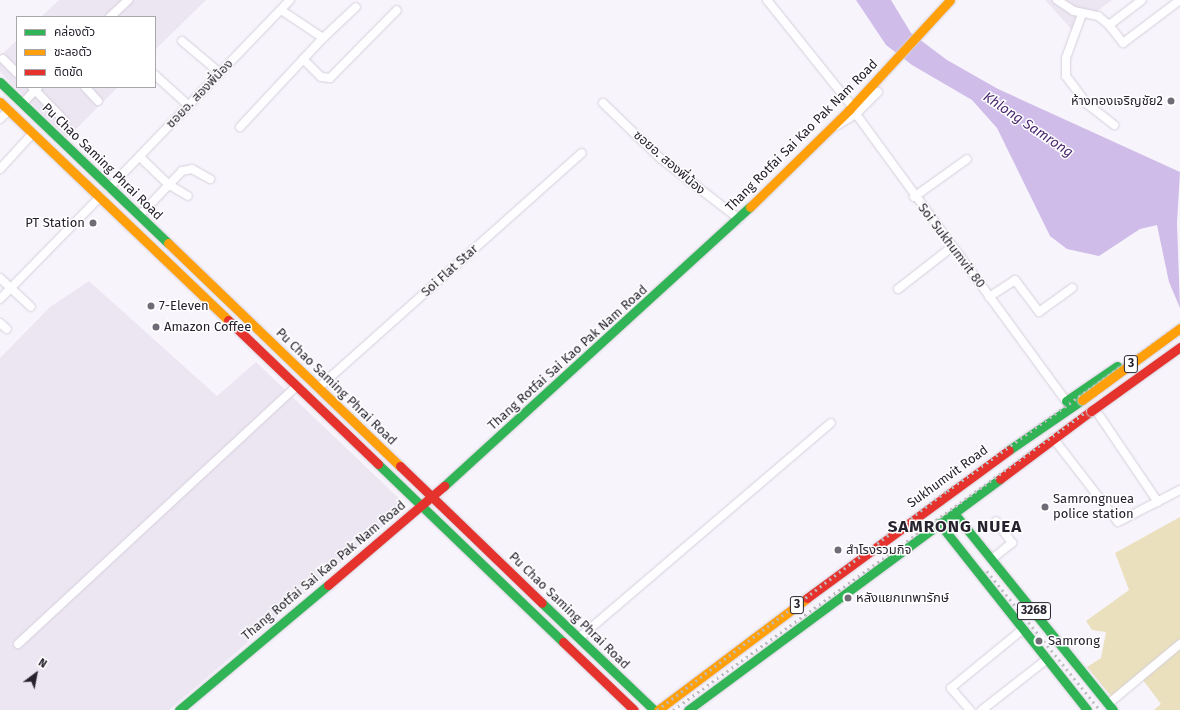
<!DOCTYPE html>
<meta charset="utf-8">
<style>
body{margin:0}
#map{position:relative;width:1180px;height:710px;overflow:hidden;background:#f8f4fc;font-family:"Fira Sans","Noto Sans Thai",sans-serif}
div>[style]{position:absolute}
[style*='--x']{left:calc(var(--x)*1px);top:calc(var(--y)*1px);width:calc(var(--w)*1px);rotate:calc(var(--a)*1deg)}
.built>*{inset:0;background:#ece6f3}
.green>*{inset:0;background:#eae0be}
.water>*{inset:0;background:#cfbce9}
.roads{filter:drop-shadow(0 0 1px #d5d0da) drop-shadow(0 0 1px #d5d0da)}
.street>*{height:8px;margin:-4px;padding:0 4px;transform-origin:4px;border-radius:4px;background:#fefdff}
.fast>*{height:9px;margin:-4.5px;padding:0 4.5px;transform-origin:4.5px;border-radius:4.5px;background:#30b455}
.slow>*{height:9px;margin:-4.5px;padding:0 4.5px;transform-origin:4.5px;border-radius:4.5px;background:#ff9f0a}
.jam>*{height:9px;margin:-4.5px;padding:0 4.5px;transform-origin:4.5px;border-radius:4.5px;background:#e5322d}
.rail>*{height:2.5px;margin-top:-1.25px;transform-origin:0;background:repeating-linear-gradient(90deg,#bdbcbf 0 2px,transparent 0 6px)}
.bridges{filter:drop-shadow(0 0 1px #d5d0da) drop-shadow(0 0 1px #d5d0da)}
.slow-bridge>*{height:9px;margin:-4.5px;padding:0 4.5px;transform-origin:4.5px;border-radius:4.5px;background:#ff9f0a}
.jam-bridge>*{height:9px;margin:-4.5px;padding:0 4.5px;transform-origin:4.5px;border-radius:4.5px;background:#e5322d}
.dots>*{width:11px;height:11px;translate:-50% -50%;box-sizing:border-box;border:2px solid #fff;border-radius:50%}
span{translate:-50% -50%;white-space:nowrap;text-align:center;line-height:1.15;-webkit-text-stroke:3px #fff;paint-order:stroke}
.shield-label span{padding:1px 3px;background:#fff;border:1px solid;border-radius:3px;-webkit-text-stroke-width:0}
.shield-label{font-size:12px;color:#27222e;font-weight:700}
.street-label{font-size:13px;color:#27222e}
.poi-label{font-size:13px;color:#27222e}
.right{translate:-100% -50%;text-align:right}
.left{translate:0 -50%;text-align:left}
.water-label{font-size:14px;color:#4d2970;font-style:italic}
.district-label{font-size:17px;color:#27222e;font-weight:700;letter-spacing:1px}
.legend{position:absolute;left:16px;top:16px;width:140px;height:72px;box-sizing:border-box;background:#fff;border:1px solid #a9a7ab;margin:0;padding:5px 7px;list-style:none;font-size:12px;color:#27222e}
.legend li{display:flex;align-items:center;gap:8px;height:20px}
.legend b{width:20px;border:1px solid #a9a7ab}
.north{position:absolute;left:16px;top:654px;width:40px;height:40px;-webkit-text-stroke:3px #fff;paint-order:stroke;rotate:32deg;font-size:11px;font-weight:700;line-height:16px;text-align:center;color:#27222e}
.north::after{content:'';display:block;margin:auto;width:14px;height:18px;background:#27222e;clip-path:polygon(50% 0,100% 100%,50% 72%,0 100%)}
</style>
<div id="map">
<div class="built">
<i style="clip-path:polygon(59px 0,206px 0,155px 50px,155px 17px,41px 17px)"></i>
<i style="clip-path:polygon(1045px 0,1112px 0,1072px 30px)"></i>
<i style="clip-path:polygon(17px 40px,17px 87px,118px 87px,67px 138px,0 72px,0 56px)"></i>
<i style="clip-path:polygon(89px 281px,217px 396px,256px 362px,407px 506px,169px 710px,0 710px,0 358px,50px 307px)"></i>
</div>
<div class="green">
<i style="clip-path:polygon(1180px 517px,1180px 710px,1154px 710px,1161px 704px,1143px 680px,1116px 702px,1087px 667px,1101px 658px,1106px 632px,1092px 630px,1086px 621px,1129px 590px,1115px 553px)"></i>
</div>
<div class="water">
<i style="clip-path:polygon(856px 0,891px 0,911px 33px,947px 60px,998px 89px,1180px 172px,1177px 223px,1180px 308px,1169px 282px,1157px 225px,1140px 229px,1099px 256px,1067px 249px,1050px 236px,997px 128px,972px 100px,912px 65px,886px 45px)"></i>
</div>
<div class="roads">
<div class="street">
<i style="--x:767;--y:0;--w:136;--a:51.3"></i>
<i style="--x:1057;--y:0;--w:20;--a:33"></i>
<i style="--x:1074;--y:11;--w:25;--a:12"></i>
<i style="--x:1098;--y:16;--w:14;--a:39"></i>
<i style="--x:1109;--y:25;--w:41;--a:-37.1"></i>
<i style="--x:281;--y:10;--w:50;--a:33.7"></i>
<i style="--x:323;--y:38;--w:45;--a:-43.2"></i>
<i style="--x:1082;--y:14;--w:47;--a:110"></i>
<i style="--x:1066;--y:58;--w:18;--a:90"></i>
<i style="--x:1066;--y:76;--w:34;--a:53"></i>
<i style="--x:1086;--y:103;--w:36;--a:38"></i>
<i style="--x:110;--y:17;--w:25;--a:-43"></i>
<i style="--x:1109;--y:25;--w:23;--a:52"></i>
<i style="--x:1123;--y:43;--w:71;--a:-37"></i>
<i style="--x:182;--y:41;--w:50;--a:40.1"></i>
<i style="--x:3;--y:59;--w:20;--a:45"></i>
<i style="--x:303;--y:59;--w:25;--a:45"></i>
<i style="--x:321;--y:77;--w:9;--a:6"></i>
<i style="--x:330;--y:78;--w:95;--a:-45.4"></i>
<i style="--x:155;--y:75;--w:45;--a:42.3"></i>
<i style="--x:32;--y:87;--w:47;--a:45.9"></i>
<i style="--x:85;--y:87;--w:19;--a:47"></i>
<i style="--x:878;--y:92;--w:31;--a:135"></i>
<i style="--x:856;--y:114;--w:356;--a:53.8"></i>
<i style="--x:23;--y:103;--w:22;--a:-47"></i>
<i style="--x:603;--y:103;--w:79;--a:44"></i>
<i style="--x:660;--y:158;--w:100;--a:37.7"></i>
<i style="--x:0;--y:119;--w:13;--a:-45"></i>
<i style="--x:836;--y:126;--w:23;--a:-31"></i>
<i style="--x:240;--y:127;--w:122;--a:-47"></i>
<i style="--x:140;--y:157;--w:39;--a:44"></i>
<i style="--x:168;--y:184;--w:23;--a:31"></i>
<i style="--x:0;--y:169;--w:49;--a:-47.5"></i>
<i style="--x:109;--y:188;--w:261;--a:-46.1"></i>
<i style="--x:914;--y:197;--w:65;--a:-35.6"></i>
<i style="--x:139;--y:216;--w:62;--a:-46.3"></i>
<i style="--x:182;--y:171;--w:10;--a:-11"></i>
<i style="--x:192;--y:169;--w:21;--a:29"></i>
<i style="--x:0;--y:278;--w:42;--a:43.1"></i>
<i style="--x:898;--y:289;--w:68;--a:-37.9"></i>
<i style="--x:989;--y:297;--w:31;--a:-33"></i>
<i style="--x:1015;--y:280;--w:40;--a:53"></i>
<i style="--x:1039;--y:312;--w:41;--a:-36"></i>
<i style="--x:0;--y:299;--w:143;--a:-45.6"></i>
<i style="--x:0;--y:323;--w:9;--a:41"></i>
<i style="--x:318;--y:388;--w:353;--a:-41.7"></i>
<i style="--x:1099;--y:415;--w:105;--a:55.9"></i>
<i style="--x:1053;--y:438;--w:106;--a:52.3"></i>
<i style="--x:1118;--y:522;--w:70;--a:-27.3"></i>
<i style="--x:992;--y:559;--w:26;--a:-39"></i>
<i style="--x:1012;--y:543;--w:27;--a:-126"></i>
<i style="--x:579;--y:638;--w:331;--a:-40.5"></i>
<i style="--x:18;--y:644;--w:380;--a:-42.8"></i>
<i style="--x:1108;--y:704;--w:94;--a:-39.8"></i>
<i style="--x:970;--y:710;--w:29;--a:-131"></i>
<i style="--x:951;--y:688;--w:93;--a:-39.3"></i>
<i style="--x:982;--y:710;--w:83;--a:-38.1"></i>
</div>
<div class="fast">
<i style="--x:0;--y:82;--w:233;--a:43.8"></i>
<i style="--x:1066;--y:401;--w:62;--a:-34.5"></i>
<i style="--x:1009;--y:450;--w:88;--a:-34.4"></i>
<i style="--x:378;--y:464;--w:257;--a:43.9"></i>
<i style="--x:444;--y:486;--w:414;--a:-42.4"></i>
<i style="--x:954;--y:513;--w:253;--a:51.1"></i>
<i style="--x:939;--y:523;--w:238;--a:51.6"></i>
<i style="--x:542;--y:603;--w:155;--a:43.7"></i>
<i style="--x:179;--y:710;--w:194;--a:-40"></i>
<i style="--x:688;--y:710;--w:388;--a:-36.5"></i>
</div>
<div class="slow">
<i style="--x:0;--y:102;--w:315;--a:43.7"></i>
<i style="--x:750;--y:207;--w:139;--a:-44.4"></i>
<i style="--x:849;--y:110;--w:149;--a:-47.4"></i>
<i style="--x:168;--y:243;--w:322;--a:43.9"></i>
<i style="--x:658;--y:710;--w:186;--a:-36.9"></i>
</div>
<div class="jam">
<i style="--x:228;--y:320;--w:208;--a:43.8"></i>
<i style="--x:400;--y:466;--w:197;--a:44"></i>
<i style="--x:1000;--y:479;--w:114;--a:-36.8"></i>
<i style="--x:328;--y:585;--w:153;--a:-40.5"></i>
<i style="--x:807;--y:598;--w:250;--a:-36.2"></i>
<i style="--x:563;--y:642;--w:98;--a:43.8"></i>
</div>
</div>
<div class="rail">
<i style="--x:987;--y:571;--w:179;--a:50.9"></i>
<i style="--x:657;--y:710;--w:363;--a:-37.1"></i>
<i style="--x:947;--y:491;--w:287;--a:-35.6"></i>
<i style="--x:673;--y:710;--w:625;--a:-35.83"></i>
</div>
<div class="bridges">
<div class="slow-bridge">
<i style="--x:1082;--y:400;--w:122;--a:-36.3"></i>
</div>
<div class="jam-bridge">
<i style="--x:1091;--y:411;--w:110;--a:-35.7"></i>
</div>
</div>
<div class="dots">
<i style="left:1171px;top:101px;background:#706c76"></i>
<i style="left:93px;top:223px;background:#706c76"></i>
<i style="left:151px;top:306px;background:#706c76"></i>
<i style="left:156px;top:327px;background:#706c76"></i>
<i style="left:1045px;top:507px;background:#706c76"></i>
<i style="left:838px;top:550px;background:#706c76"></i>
<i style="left:848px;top:598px;background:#706c76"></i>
<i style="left:1039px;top:641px;background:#706c76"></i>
</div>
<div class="shield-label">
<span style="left:1131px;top:364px">3</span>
<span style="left:797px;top:605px">3</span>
<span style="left:1034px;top:611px">3268</span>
</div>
<div class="street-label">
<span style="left:200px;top:94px;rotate:-46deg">ซอยอ. สองพี่น้อง</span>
<span style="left:802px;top:136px;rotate:-45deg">Thang Rotfai Sai Kao Pak Nam Road</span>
<span style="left:102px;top:162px;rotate:44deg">Pu Chao Saming Phrai Road</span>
<span style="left:669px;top:163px;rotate:41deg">ซอยอ. สองพี่น้อง</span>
<span style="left:951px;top:246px;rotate:53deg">Soi Sukhumvit 80</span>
<span style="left:450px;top:271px;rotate:-42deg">Soi Flat Star</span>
<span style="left:568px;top:358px;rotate:-42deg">Thang Rotfai Sai Kao Pak Nam Road</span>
<span style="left:336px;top:387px;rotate:44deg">Pu Chao Saming Phrai Road</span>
<span style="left:948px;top:477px;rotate:-36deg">Sukhumvit Road</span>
<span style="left:324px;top:571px;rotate:-40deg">Thang Rotfai Sai Kao Pak Nam Road</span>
<span style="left:569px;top:611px;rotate:44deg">Pu Chao Saming Phrai Road</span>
</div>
<div class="poi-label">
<span class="right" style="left:1163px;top:101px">ห้างทองเจริญชัย2</span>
<span class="right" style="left:85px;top:223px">PT Station</span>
<span class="left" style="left:159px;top:306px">7-Eleven</span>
<span class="left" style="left:164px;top:327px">Amazon Coffee</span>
<span class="left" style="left:1053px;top:507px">Samrongnuea<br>police station</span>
<span class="left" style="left:846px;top:550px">สำโรงรวมกิจ</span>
<span class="left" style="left:856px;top:598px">หลังแยกเทพารักษ์</span>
<span class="left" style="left:1048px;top:641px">Samrong</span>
</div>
<div class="water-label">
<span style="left:1028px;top:125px;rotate:34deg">Khlong Samrong</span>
</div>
<div class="district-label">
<span style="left:955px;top:527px">SAMRONG NUEA</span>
</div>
<ul class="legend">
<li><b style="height:5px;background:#30b455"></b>คล่องตัว</li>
<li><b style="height:5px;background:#ff9f0a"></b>ชะลอตัว</li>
<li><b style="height:5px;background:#e5322d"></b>ติดขัด</li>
</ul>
<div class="north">N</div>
</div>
